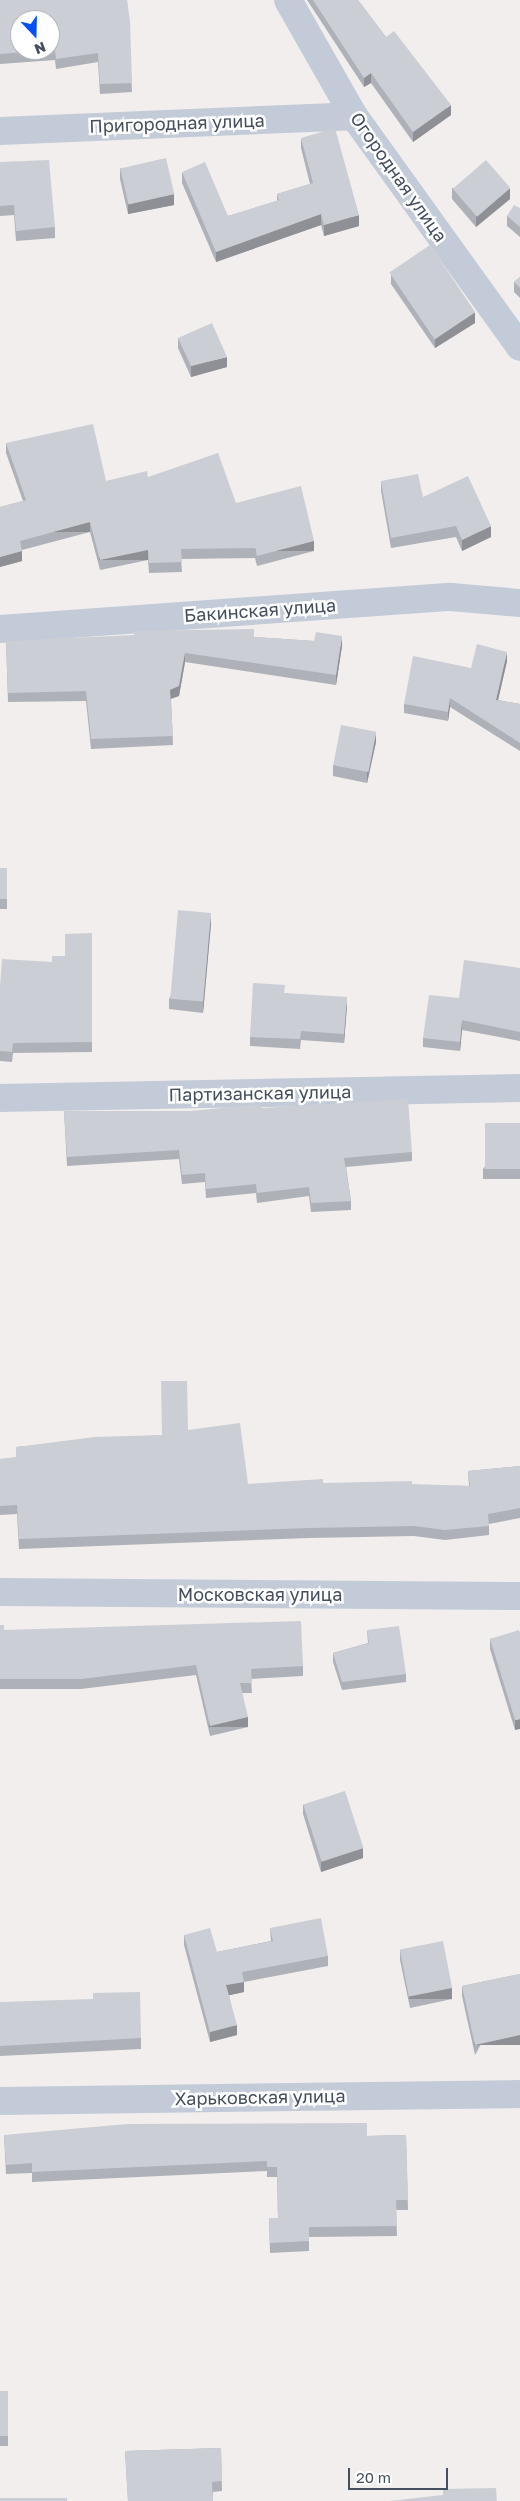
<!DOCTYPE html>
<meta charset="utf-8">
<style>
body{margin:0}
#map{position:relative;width:520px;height:2501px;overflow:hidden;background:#f1eeed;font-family:"Golos Text",sans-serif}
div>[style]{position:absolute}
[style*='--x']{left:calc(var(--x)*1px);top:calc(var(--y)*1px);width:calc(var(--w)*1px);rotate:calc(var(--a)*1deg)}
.minor>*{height:28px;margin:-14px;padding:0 14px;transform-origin:14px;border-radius:14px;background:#c2cbd7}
.wall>*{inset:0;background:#afb1b8;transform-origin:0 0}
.shaded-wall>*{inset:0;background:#8f9096;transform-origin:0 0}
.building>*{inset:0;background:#ccced6;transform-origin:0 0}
span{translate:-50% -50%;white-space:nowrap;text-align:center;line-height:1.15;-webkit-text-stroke:5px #fff;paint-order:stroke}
.street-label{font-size:18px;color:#444e5d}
.north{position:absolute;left:10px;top:10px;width:50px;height:50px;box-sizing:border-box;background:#fff;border:1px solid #b4b8be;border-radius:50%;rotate:159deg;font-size:14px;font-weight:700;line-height:20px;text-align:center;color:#444e5d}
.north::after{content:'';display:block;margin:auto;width:18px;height:22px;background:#0451f4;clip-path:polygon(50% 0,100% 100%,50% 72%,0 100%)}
.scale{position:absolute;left:348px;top:2468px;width:100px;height:22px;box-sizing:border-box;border:2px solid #444e5d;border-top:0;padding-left:6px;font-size:15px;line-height:18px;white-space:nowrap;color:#444e5d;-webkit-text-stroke:4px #fff;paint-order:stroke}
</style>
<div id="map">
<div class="minor">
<i style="--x:288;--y:0;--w:133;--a:60.4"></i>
<i style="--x:354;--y:116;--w:284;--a:54.3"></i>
<i style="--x:0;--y:131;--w:354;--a:-2.4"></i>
<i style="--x:0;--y:629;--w:452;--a:-4.1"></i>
<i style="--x:451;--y:597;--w:69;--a:5"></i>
<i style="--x:0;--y:1098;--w:520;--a:-1.1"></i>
<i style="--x:0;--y:1592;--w:520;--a:0.44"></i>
<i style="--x:0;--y:2101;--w:520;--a:-0.77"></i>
</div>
<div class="wall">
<i style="clip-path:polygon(0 0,127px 0,132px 92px,100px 94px,98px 62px,56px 69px,55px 60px,0 64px)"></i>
<i style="clip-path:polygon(307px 0,358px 0,386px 37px,451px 115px,413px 142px,371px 83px,364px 87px)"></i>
<i style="clip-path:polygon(301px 138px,359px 226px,324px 236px,321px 225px,216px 262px,182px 183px,182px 172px,228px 216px,277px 201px,277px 194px,310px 184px,301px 148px)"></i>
<i style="clip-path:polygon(0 162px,55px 227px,55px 238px,16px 241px,14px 215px,0 216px)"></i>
<i style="clip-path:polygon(120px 168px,174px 205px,128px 214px,120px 179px)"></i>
<i style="clip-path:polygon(452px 188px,510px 199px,476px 227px,452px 199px)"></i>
<i style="clip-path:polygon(520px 208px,520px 237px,507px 226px,507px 216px)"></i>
<i style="clip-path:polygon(391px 274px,475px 323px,435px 348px,391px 284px)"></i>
<i style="clip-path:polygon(520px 277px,520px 298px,514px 292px,514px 282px)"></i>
<i style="clip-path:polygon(178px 338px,227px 367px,191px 377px,178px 348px)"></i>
<i style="clip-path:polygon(6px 443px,106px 481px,148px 477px,236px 503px,314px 551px,257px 566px,255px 558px,181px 559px,182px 572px,149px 573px,148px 560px,100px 570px,90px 532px,22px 550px,22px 561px,0 567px,0 507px,23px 501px,6px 453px)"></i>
<i style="clip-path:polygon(381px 481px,423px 497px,491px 537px,462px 551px,456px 537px,391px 548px,381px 491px)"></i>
<i style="clip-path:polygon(254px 637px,314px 641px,342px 646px,336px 685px,185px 662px,179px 696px,171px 699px,173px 745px,91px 749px,86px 701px,8px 702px,6px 641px)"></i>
<i style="clip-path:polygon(507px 661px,498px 700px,520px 704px,520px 751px,450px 707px,448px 721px,404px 713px,404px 704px,471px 668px)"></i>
<i style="clip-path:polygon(376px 742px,367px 783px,333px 776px,333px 765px)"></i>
<i style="left:0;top:868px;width:7px;height:41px"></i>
<i style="clip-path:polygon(211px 924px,203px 1013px,169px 1009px,169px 999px)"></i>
<i style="clip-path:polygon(92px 933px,92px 1052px,13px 1053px,12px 1062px,0 1061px,0 987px,65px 956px)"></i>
<i style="clip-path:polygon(520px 968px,520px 1041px,462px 1030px,460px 1051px,423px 1047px,423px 1038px,459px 998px)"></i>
<i style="clip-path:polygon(285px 993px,347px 1006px,344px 1043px,301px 1040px,300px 1049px,250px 1046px,250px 1037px)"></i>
<i style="clip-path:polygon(262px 1108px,412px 1152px,412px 1161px,346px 1167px,351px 1201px,351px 1210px,311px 1212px,309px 1196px,257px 1203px,256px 1193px,206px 1198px,205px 1182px,182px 1184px,179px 1159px,67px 1166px,64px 1111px,191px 1111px)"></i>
<i style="clip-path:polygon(520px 1123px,520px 1179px,483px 1179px,483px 1169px)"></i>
<i style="clip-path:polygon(188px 1430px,248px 1484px,323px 1483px,469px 1486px,468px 1471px,520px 1466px,520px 1518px,489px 1524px,489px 1535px,445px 1540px,414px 1536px,310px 1538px,19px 1549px,17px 1514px,0 1515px,0 1459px,16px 1458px,16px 1447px,162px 1435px)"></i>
<i style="clip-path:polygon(0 1625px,4px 1630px,303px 1666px,303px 1676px,251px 1679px,252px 1693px,242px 1693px,248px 1727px,210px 1736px,196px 1675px,81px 1689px,0 1689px)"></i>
<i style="clip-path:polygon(367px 1630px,406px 1674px,406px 1682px,342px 1690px,333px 1662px,333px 1653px,368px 1643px)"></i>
<i style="clip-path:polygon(520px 1633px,515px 1730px,490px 1649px,490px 1639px)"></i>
<i style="clip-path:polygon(303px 1804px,363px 1858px,321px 1872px,303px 1814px)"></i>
<i style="clip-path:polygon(270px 1928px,328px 1956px,328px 1966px,244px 1982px,244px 1992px,229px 1995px,237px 2035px,210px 2042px,184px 1945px,184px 1935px,217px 1952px,271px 1941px)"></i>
<i style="clip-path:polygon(400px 1950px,452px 1999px,410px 2008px,400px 1960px)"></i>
<i style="clip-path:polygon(520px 1974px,475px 2055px,462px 1996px,462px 1986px)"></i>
<i style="clip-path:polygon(0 2002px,141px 2038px,141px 2049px,0 2056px)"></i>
<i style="clip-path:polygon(4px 2135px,367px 2136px,406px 2135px,408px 2210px,396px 2210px,397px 2236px,309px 2237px,309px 2251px,270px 2253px,269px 2218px,278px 2218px,277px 2177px,267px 2177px,267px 2171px,32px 2182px,32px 2173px,6px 2174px)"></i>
<i style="left:0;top:2391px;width:8px;height:55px"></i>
<i style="clip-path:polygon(221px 2448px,222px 2491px,213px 2492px,213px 2501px,128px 2501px,125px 2451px)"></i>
</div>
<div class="shaded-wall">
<i style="clip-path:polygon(371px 73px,371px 83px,364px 87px,364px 78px)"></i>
<i style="clip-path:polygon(451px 105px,451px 115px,413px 142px,413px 132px)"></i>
<i style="clip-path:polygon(510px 188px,510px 199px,476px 227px,476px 216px)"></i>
<i style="clip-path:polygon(174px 194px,174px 205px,128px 214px,128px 204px)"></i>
<i style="clip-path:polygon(321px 214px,321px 225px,216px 262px,216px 252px)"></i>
<i style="clip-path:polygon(359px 215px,359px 226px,324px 236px,324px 225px)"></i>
<i style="clip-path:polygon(475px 312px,475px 323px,435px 348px,435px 338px)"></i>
<i style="clip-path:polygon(227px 357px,227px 367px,191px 377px,191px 366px)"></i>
<i style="left:90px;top:522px;width:10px;height:73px;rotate:90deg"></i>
<i style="clip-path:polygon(491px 526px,491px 537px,462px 551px,462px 540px)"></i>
<i style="left:314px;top:541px;width:10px;height:59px;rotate:90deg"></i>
<i style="left:148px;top:550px;width:10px;height:49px;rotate:90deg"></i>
<i style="clip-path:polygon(22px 551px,22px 561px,0 567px,0 557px)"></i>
<i style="clip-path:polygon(342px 636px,342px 646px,336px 685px,336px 675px)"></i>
<i style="clip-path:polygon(507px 652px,507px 661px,496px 709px,496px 700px)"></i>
<i style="clip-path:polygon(185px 653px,185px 662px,179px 696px,170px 699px,170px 690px)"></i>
<i style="clip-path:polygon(450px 698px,450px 707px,448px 721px,448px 712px)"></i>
<i style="clip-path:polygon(376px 732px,376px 742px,367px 783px,367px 772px)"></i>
<i style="clip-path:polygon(211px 913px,211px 924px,203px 1013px,203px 1002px)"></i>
<i style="clip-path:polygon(347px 997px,347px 1006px,344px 1043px,344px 1034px)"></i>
<i style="clip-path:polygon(462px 1020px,462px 1030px,460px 1051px,460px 1042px)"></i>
<i style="left:248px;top:1717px;width:10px;height:39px;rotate:90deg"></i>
<i style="clip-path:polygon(520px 1719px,520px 1729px,515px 1730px,515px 1720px)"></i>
<i style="clip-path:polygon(363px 1848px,363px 1858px,321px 1872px,321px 1861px)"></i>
<i style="clip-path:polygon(244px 1982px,244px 1992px,226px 1996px,226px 1985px)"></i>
<i style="left:452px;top:1988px;width:11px;height:43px;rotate:90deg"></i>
<i style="clip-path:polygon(237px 2025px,237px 2035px,210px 2042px,210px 2032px)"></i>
<i style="left:520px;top:2035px;width:10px;height:46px;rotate:90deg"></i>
</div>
<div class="building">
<i style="clip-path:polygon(evenodd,0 0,127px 0,130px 21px,132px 83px,100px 84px,98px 53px,56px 59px,55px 50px,0 54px,0 0,20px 20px,50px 20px,50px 50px,20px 50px,20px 20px)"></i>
<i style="clip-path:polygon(313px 0,358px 0,386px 37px,394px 31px,451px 105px,413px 132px,371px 73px,364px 78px)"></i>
<i style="clip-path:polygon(335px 128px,359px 215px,324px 225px,321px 214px,216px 252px,182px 172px,205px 162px,228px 216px,279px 200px,277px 194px,313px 183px,301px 138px)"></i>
<i style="left:166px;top:158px;width:37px;height:47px;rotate:77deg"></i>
<i style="clip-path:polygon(49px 160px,55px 227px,16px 231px,14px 205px,0 206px,0 162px)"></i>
<i style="left:486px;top:160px;width:37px;height:44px;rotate:49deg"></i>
<i style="clip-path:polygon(514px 205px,520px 208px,520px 227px,507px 216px)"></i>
<i style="left:430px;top:245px;width:81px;height:49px;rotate:56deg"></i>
<i style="clip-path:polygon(520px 277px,520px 288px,514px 282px)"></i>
<i style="clip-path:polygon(212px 323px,227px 357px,191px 366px,178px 338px)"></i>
<i style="clip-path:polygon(93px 424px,106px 481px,147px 471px,148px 477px,218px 453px,236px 503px,301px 486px,314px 541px,257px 556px,255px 548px,181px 549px,182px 562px,149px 563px,148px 550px,100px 560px,90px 522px,20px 541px,22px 551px,0 557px,0 507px,26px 500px,6px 443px)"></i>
<i style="clip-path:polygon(418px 474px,423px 497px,468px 476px,491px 526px,462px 540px,456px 526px,391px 538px,381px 481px)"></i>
<i style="clip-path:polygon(254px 629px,254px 637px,314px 641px,316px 632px,342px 636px,336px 675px,185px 653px,179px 686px,170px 690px,173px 736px,91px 739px,86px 691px,8px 693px,6px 641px,134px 635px,135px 631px)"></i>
<i style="clip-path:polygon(477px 644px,507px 652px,496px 700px,520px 704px,520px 743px,450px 698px,448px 712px,404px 704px,413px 656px,471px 668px)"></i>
<i style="left:341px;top:725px;width:36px;height:41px;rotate:11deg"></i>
<i style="left:0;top:868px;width:7px;height:31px"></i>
<i style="left:178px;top:910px;width:33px;height:89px;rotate:5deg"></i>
<i style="clip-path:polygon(92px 933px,92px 1042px,13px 1043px,12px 1052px,0 1051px,0 987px,2px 959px,52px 962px,52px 956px,65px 956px,65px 934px)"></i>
<i style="clip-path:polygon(464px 960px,520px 968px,520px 1032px,462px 1020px,460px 1042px,423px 1038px,429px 995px,459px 998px)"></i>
<i style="clip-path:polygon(253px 983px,285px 985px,284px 993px,347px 997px,344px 1034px,301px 1031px,300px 1039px,250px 1037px)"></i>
<i style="clip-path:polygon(408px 1099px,412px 1152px,344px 1158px,351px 1201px,311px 1203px,309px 1187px,257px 1193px,256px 1184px,206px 1189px,205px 1173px,182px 1175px,179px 1150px,67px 1157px,64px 1111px,191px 1111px,261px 1104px,262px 1108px)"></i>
<i style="left:520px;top:1123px;width:46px;height:35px;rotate:90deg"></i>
<i style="clip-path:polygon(161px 1381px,187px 1381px,188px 1430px,240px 1423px,248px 1484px,323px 1479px,323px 1483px,412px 1481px,412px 1484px,470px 1486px,468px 1471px,520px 1466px,520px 1508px,488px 1514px,489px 1526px,445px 1530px,414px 1526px,310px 1528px,19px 1539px,17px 1505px,0 1506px,0 1459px,16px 1457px,16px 1447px,95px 1437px,162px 1435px)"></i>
<i style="clip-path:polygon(301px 1621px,303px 1666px,251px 1669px,252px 1683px,240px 1683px,248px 1717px,210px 1726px,196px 1665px,81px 1679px,0 1679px,0 1625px,4px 1625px,4px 1630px)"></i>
<i style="clip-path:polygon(399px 1626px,406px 1674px,342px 1682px,333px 1653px,369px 1643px,367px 1630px)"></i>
<i style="clip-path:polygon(519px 1630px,520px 1633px,520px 1719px,515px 1720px,490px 1639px)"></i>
<i style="left:345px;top:1791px;width:60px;height:44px;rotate:72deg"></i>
<i style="clip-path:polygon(321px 1918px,328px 1956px,242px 1972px,244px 1982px,226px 1985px,237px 2025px,210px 2032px,184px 1935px,210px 1928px,217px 1952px,273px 1941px,270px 1928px)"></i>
<i style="left:443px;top:1941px;width:48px;height:44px;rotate:79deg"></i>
<i style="clip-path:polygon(520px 1974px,520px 2035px,475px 2045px,462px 1986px)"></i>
<i style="clip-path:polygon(140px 1992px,141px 2038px,0 2046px,0 2002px,93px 1999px,93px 1993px)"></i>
<i style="clip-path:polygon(367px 2123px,367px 2136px,406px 2135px,408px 2200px,396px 2200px,397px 2226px,309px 2227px,309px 2241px,270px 2243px,269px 2218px,278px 2218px,277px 2167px,267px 2167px,267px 2161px,32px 2172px,32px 2163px,6px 2165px,4px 2135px,127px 2124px)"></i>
<i style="left:0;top:2391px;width:8px;height:45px"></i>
<i style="clip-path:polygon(221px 2448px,222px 2481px,212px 2482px,213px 2501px,128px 2501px,125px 2451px)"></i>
<i style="clip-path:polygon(496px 2488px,497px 2501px,389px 2501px,443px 2495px,443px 2489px)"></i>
<i style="left:0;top:2498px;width:67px;height:3px"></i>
</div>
<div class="street-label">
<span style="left:177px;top:123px;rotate:-2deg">Пригородная улица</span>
<span style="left:399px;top:177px;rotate:55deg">Огородная улица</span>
<span style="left:260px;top:610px;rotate:-4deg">Бакинская улица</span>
<span style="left:260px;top:1093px;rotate:-1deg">Партизанская улица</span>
<span style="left:260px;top:1594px">Московская улица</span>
<span style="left:260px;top:2097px;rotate:-1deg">Харьковская улица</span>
</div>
<div class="north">N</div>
<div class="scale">20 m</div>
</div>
